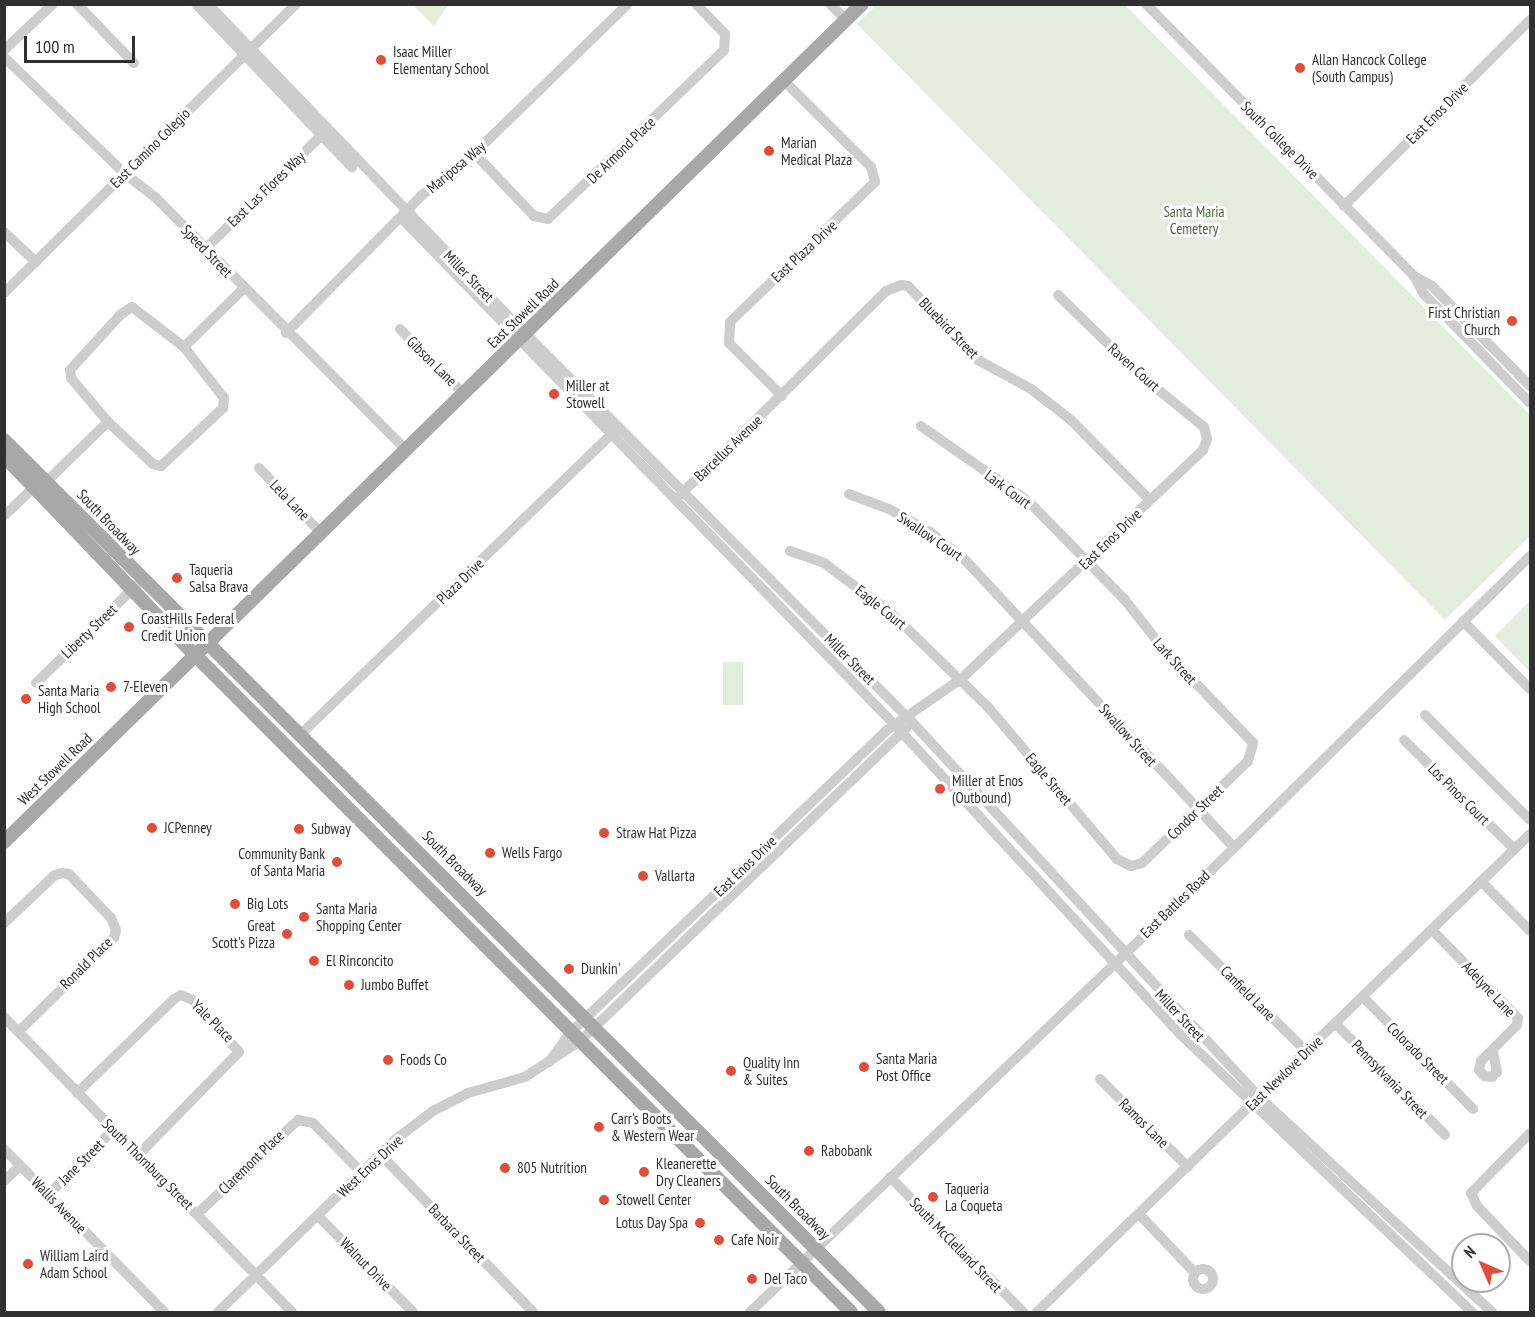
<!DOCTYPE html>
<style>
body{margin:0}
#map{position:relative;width:1535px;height:1317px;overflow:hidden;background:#fff;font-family:"PT Sans Narrow",sans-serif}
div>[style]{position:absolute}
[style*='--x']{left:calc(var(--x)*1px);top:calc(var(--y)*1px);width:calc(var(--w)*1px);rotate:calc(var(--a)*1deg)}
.green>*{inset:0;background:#e3ecde;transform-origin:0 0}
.minor>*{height:10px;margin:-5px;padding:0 5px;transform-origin:5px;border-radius:5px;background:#cdcdcd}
.minor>.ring{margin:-5px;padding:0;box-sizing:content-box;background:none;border:10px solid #cdcdcd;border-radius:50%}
.major>*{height:14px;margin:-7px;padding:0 7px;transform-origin:7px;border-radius:7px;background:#a8a8a8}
.dots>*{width:16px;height:16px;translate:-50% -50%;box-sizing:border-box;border:3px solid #fff;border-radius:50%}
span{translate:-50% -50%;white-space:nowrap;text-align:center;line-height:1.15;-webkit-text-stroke:6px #fff;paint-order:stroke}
.poi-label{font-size:15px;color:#303030}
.left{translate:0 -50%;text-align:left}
.right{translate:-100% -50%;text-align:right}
.street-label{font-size:15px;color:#303030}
.park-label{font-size:15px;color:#4a6b3e}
.frame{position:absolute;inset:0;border:6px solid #303030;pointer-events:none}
.north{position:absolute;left:1451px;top:1233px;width:60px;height:60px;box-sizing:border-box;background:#fff;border:2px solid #acacac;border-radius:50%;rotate:315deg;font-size:16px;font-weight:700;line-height:24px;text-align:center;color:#303030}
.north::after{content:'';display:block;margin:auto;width:21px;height:27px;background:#e14d38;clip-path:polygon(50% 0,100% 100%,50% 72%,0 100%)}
.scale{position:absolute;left:24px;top:36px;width:111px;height:27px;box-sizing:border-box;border:3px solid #303030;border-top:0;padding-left:8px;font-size:18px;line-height:21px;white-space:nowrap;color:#303030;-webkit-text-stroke:4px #fff;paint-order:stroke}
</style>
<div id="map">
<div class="green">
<i style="clip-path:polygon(413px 5px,448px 5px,434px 26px)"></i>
<i style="clip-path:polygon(876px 5px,1125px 5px,1530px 415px,1530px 536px,1445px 620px,857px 24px)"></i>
<i style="clip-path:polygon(1530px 601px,1530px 672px,1495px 636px)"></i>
<i style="left:723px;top:662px;width:20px;height:43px"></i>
</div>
<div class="minor">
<i style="--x:77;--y:4;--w:82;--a:46"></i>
<i style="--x:196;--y:4;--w:226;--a:46.3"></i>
<i style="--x:208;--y:4;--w:457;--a:46.1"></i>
<i style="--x:525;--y:333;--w:547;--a:45.15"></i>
<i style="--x:911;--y:721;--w:512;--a:47.21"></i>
<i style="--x:1259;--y:1097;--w:317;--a:42.7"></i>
<i style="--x:830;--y:4;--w:23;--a:45"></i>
<i style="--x:1146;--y:4;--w:382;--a:45.4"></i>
<i style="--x:1414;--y:276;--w:21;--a:29"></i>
<i style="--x:1432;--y:286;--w:140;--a:45.6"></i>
<i style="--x:4;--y:50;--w:67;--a:-43.2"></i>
<i style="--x:4;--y:57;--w:167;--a:44"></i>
<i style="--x:124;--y:173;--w:41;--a:38"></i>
<i style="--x:156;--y:198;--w:354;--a:45.2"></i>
<i style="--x:474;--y:153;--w:87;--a:46.4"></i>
<i style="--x:534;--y:216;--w:14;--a:12"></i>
<i style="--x:548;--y:219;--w:244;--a:-43.8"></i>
<i style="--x:724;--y:50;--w:16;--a:-86"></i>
<i style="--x:725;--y:34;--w:42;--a:-134"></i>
<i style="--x:1344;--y:206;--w:263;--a:-45"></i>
<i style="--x:405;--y:222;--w:701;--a:45.75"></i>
<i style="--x:894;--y:724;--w:423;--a:47.3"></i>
<i style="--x:1181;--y:1035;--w:402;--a:43.6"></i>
<i style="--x:4;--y:232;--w:44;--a:43.2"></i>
<i style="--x:205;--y:249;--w:168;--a:-44.3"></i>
<i style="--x:1414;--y:276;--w:19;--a:62"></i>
<i style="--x:1423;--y:293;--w:153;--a:45.8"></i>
<i style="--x:4;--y:293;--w:411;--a:-44.7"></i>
<i style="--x:132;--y:307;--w:66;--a:37.6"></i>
<i style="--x:184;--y:347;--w:65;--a:51.9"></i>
<i style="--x:224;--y:398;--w:10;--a:96"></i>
<i style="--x:223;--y:408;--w:85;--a:136.9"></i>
<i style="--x:161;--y:466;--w:8;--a:-166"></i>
<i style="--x:153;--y:464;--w:62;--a:-137"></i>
<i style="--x:108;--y:422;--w:57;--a:-130.1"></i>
<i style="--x:71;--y:378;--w:8;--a:-97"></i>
<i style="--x:70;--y:370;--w:74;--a:-47.7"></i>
<i style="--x:120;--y:315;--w:14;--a:-34"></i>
<i style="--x:400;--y:329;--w:90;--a:45.5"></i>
<i style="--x:286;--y:333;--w:194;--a:-45.4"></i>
<i style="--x:422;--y:195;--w:39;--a:-35"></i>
<i style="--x:454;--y:173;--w:243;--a:-44.2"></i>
<i style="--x:184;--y:347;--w:83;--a:-44.5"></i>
<i style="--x:782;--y:396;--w:75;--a:-135"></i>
<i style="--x:729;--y:343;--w:21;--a:-87"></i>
<i style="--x:730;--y:322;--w:202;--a:-44"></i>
<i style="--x:875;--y:182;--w:16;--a:-105"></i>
<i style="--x:871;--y:167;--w:121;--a:-135.3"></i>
<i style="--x:259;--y:468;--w:90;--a:46.4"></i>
<i style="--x:849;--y:494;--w:43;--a:20.6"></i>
<i style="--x:889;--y:509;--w:47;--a:29.3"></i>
<i style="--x:930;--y:532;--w:46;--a:38.9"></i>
<i style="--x:966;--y:561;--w:392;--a:46.9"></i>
<i style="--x:680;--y:495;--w:290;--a:-44.7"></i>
<i style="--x:886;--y:291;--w:17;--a:-21"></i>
<i style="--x:902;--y:285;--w:6;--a:9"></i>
<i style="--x:908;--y:286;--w:102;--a:46.6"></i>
<i style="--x:978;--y:360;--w:60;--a:28.7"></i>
<i style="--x:1031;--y:389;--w:51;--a:37.8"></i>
<i style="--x:1071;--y:420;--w:112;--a:45.4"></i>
<i style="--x:4;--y:516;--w:42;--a:-44"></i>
<i style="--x:34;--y:487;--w:13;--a:-23"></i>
<i style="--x:46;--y:482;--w:86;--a:-44.1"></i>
<i style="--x:790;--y:551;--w:36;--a:19"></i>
<i style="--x:824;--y:563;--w:85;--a:36.9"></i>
<i style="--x:892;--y:614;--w:134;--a:44.1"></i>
<i style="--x:988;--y:707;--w:199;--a:49.7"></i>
<i style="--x:1117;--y:859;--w:16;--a:27"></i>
<i style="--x:1131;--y:866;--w:11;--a:-15"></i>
<i style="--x:1142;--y:863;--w:147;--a:-43.9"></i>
<i style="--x:1248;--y:761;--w:19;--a:-74"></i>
<i style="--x:1253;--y:743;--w:127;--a:-133.7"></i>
<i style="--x:1165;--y:651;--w:65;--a:-128.1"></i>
<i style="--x:1125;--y:600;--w:139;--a:-134.4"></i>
<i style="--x:1028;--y:501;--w:131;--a:-145"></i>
<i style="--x:1463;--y:621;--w:95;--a:45.4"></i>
<i style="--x:36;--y:683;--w:148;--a:-44.2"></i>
<i style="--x:1425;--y:715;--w:148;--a:45"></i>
<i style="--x:300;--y:735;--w:438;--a:-44"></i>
<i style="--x:1404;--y:740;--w:155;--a:44.7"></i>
<i style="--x:1481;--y:881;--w:70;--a:45.6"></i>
<i style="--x:4;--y:923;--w:70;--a:-43.3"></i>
<i style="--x:55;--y:875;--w:7;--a:-16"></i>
<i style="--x:62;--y:873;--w:7;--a:8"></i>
<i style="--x:69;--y:874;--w:61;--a:46.3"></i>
<i style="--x:111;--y:918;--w:13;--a:67"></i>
<i style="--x:116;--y:930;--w:8;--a:104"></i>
<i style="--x:114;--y:938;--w:133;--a:135.6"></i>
<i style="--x:1432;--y:930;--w:123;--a:45.7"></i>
<i style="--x:1518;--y:1018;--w:7;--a:98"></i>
<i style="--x:1517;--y:1025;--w:51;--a:135"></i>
<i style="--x:1481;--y:1061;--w:9;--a:103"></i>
<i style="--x:1479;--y:1070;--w:8;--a:50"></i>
<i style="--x:1484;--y:1076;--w:8;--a:7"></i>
<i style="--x:1492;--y:1077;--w:7;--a:-45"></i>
<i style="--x:1497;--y:1072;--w:21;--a:-101"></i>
<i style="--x:1189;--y:935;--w:165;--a:44.8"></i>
<i style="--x:1363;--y:997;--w:157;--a:45.5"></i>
<i style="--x:4;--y:1017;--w:412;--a:45.7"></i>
<i style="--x:1335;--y:1023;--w:157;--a:45.5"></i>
<i style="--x:549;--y:1062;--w:37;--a:-54"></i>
<i style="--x:571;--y:1032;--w:437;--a:-43.7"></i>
<i style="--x:887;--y:730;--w:90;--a:-34.6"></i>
<i style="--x:961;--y:679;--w:333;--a:-43.4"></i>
<i style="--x:1203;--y:450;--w:12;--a:-70"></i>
<i style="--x:1207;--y:439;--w:12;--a:-104"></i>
<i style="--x:1204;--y:427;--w:84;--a:-140.8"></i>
<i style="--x:1139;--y:374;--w:113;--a:-135.7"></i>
<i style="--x:1100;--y:1079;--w:124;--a:45"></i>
<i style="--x:77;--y:1093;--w:135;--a:-44.1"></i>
<i style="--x:174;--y:999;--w:8;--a:-30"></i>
<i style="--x:181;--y:995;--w:13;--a:23"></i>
<i style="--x:193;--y:1000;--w:69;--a:48.5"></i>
<i style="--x:239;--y:1052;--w:143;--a:134.4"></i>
<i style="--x:1530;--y:1133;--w:84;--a:134.5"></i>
<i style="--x:1471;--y:1193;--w:14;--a:65"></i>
<i style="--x:1477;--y:1206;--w:76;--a:46.1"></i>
<i style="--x:4;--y:1149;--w:228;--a:45.5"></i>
<i style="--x:380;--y:1154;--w:220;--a:45.9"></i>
<i style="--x:890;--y:1177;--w:190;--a:45.4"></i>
<i style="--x:4;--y:1181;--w:22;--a:-43"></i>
<i style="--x:48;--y:1195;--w:93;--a:-45"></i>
<i style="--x:197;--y:1214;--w:138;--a:-42.9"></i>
<i style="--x:298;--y:1120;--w:15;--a:11"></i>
<i style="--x:313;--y:1123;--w:69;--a:45.6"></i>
<i style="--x:1139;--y:1214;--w:81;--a:46.5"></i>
<i style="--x:318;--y:1216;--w:135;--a:45.3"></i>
<i class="ring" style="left:1193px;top:1269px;width:10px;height:10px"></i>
<i style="--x:218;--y:1312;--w:248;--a:-44.2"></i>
<i style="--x:396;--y:1139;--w:46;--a:-37.1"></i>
<i style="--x:433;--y:1111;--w:39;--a:-27"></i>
<i style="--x:468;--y:1093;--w:59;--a:-15.7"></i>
<i style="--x:525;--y:1077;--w:66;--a:-33.2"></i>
<i style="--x:580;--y:1041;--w:452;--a:-43.8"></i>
<i style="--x:750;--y:1312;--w:579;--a:-43.67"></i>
<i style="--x:1169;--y:912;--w:507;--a:-44.6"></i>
<i style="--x:1037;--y:1312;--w:687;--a:-44.11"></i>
</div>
<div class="major">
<i style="--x:4;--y:440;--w:1235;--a:44.9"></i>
<i style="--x:4;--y:456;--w:277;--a:46.2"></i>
<i style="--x:196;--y:656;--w:927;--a:45.04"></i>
<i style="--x:4;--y:842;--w:1199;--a:-44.32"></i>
</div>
<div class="dots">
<i style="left:381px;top:60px;background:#e14d38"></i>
<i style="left:1300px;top:68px;background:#e14d38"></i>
<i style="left:769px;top:151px;background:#e14d38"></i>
<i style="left:1512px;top:321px;background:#e14d38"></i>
<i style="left:554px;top:394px;background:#e14d38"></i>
<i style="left:177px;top:578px;background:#e14d38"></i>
<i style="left:129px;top:627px;background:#e14d38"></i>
<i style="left:111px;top:687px;background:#e14d38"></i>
<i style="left:26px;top:699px;background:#e14d38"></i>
<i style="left:940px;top:789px;background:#e14d38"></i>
<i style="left:152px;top:828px;background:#e14d38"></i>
<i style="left:299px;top:829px;background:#e14d38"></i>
<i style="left:604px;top:833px;background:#e14d38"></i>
<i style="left:490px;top:853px;background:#e14d38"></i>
<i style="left:337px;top:862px;background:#e14d38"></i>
<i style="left:643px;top:876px;background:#e14d38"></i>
<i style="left:235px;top:904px;background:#e14d38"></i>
<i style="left:304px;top:917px;background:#e14d38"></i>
<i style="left:287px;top:934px;background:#e14d38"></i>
<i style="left:314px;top:961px;background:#e14d38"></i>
<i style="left:569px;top:969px;background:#e14d38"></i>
<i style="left:349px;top:985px;background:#e14d38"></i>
<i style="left:388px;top:1060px;background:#e14d38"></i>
<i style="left:864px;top:1067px;background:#e14d38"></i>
<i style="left:731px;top:1071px;background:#e14d38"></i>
<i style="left:599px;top:1127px;background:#e14d38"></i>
<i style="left:809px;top:1151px;background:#e14d38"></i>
<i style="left:505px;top:1168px;background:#e14d38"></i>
<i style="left:644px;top:1172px;background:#e14d38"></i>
<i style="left:933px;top:1197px;background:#e14d38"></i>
<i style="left:604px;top:1200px;background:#e14d38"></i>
<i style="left:700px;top:1223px;background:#e14d38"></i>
<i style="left:719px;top:1240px;background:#e14d38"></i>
<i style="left:28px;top:1264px;background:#e14d38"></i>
<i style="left:752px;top:1279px;background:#e14d38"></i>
</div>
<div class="poi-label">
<span class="left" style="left:393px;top:60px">Isaac Miller<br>Elementary School</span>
<span class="left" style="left:1312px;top:68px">Allan Hancock College<br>(South Campus)</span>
<span class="left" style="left:781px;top:151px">Marian<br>Medical Plaza</span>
<span class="right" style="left:1500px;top:321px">First Christian<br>Church</span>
<span class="left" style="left:566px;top:394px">Miller at<br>Stowell</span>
<span class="left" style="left:189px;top:578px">Taqueria<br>Salsa Brava</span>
<span class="left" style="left:141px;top:627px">CoastHills Federal<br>Credit Union</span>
<span class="left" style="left:123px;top:687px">7-Eleven</span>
<span class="left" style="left:38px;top:699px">Santa Maria<br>High School</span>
<span class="left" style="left:952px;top:789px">Miller at Enos<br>(Outbound)</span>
<span class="left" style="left:164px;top:828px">JCPenney</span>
<span class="left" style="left:311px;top:829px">Subway</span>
<span class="left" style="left:616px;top:833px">Straw Hat Pizza</span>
<span class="right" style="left:325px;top:862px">Community Bank<br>of Santa Maria</span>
<span class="left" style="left:502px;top:853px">Wells Fargo</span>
<span class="left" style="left:655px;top:876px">Vallarta</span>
<span class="left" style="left:247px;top:904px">Big Lots</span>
<span class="left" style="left:316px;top:917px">Santa Maria<br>Shopping Center</span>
<span class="right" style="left:275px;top:934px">Great<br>Scott's Pizza</span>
<span class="left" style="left:326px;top:961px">El Rinconcito</span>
<span class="left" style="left:581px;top:969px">Dunkin'</span>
<span class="left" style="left:361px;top:985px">Jumbo Buffet</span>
<span class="left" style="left:876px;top:1067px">Santa Maria<br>Post Office</span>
<span class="left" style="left:400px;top:1060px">Foods Co</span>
<span class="left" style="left:743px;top:1071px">Quality Inn<br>&amp; Suites</span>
<span class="left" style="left:611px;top:1127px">Carr's Boots<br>&amp; Western Wear</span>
<span class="left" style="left:821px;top:1151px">Rabobank</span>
<span class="left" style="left:656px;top:1172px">Kleanerette<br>Dry Cleaners</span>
<span class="left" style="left:517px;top:1168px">805 Nutrition</span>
<span class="left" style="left:945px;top:1197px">Taqueria<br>La Coqueta</span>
<span class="left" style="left:616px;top:1200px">Stowell Center</span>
<span class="right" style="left:688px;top:1223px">Lotus Day Spa</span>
<span class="left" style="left:731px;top:1240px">Cafe Noir</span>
<span class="left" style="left:40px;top:1264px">William Laird<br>Adam School</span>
<span class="left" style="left:764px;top:1279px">Del Taco</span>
</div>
<div class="street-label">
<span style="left:1437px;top:113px;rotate:-45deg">East Enos Drive</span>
<span style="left:1280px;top:140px;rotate:45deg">South College Drive</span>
<span style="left:150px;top:148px;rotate:-45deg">East Camino Colegio</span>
<span style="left:621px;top:150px;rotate:-44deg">De Armond Place</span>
<span style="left:456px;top:167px;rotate:-40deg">Mariposa Way</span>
<span style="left:266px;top:189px;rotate:-44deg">East Las Flores Way</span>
<span style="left:207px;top:251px;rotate:46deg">Speed Street</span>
<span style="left:804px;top:251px;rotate:-43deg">East Plaza Drive</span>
<span style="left:469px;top:276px;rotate:46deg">Miller Street</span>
<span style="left:523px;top:313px;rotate:-44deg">East Stowell Road</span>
<span style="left:949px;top:328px;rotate:46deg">Bluebird Street</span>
<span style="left:432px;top:361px;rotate:45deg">Gibson Lane</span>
<span style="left:1134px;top:367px;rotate:42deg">Raven Court</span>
<span style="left:728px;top:448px;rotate:-44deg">Barcellus Avenue</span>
<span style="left:1008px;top:489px;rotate:36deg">Lark Court</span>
<span style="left:290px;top:500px;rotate:46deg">Lela Lane</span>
<span style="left:109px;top:522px;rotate:46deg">South Broadway</span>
<span style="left:930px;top:536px;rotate:34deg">Swallow Court</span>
<span style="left:1110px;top:539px;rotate:-44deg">East Enos Drive</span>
<span style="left:460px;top:581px;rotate:-44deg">Plaza Drive</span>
<span style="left:881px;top:607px;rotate:39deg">Eagle Court</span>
<span style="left:89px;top:631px;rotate:-44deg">Liberty Street</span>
<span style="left:850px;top:659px;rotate:45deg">Miller Street</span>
<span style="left:1175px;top:661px;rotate:48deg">Lark Street</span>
<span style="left:1128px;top:735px;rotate:48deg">Swallow Street</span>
<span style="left:55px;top:769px;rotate:-44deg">West Stowell Road</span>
<span style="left:1049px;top:779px;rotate:50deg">Eagle Street</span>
<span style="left:1459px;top:794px;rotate:45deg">Los Pinos Court</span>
<span style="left:1195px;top:812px;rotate:-44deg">Condor Street</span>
<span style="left:455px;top:863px;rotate:45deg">South Broadway</span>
<span style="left:745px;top:866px;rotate:-44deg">East Enos Drive</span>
<span style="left:1175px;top:904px;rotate:-44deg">East Battles Road</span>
<span style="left:86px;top:963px;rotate:-45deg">Ronald Place</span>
<span style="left:1489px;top:989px;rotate:47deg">Adelyne Lane</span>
<span style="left:1248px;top:993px;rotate:45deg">Canfield Lane</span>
<span style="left:1180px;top:1015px;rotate:47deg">Miller Street</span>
<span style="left:213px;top:1021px;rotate:45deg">Yale Place</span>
<span style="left:1418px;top:1053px;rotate:45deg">Colorado Street</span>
<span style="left:1284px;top:1073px;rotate:-44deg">East Newlove Drive</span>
<span style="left:1390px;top:1079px;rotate:46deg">Pennsylvania Street</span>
<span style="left:1144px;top:1123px;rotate:45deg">Ramos Lane</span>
<span style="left:81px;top:1162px;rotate:-45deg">Jane Street</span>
<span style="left:251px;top:1162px;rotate:-44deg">Claremont Place</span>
<span style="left:148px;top:1164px;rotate:45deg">South Thornburg Street</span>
<span style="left:370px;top:1166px;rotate:-43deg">West Enos Drive</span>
<span style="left:59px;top:1205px;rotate:46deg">Wallis Avenue</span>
<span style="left:798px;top:1207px;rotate:45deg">South Broadway</span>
<span style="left:457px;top:1233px;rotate:46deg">Barbara Street</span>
<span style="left:956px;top:1245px;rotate:46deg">South McClelland Street</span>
<span style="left:366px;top:1264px;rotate:46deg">Walnut Drive</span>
</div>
<div class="park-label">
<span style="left:1194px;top:220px">Santa Maria<br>Cemetery</span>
</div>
<div class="frame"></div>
<div class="north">N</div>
<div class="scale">100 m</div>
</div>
